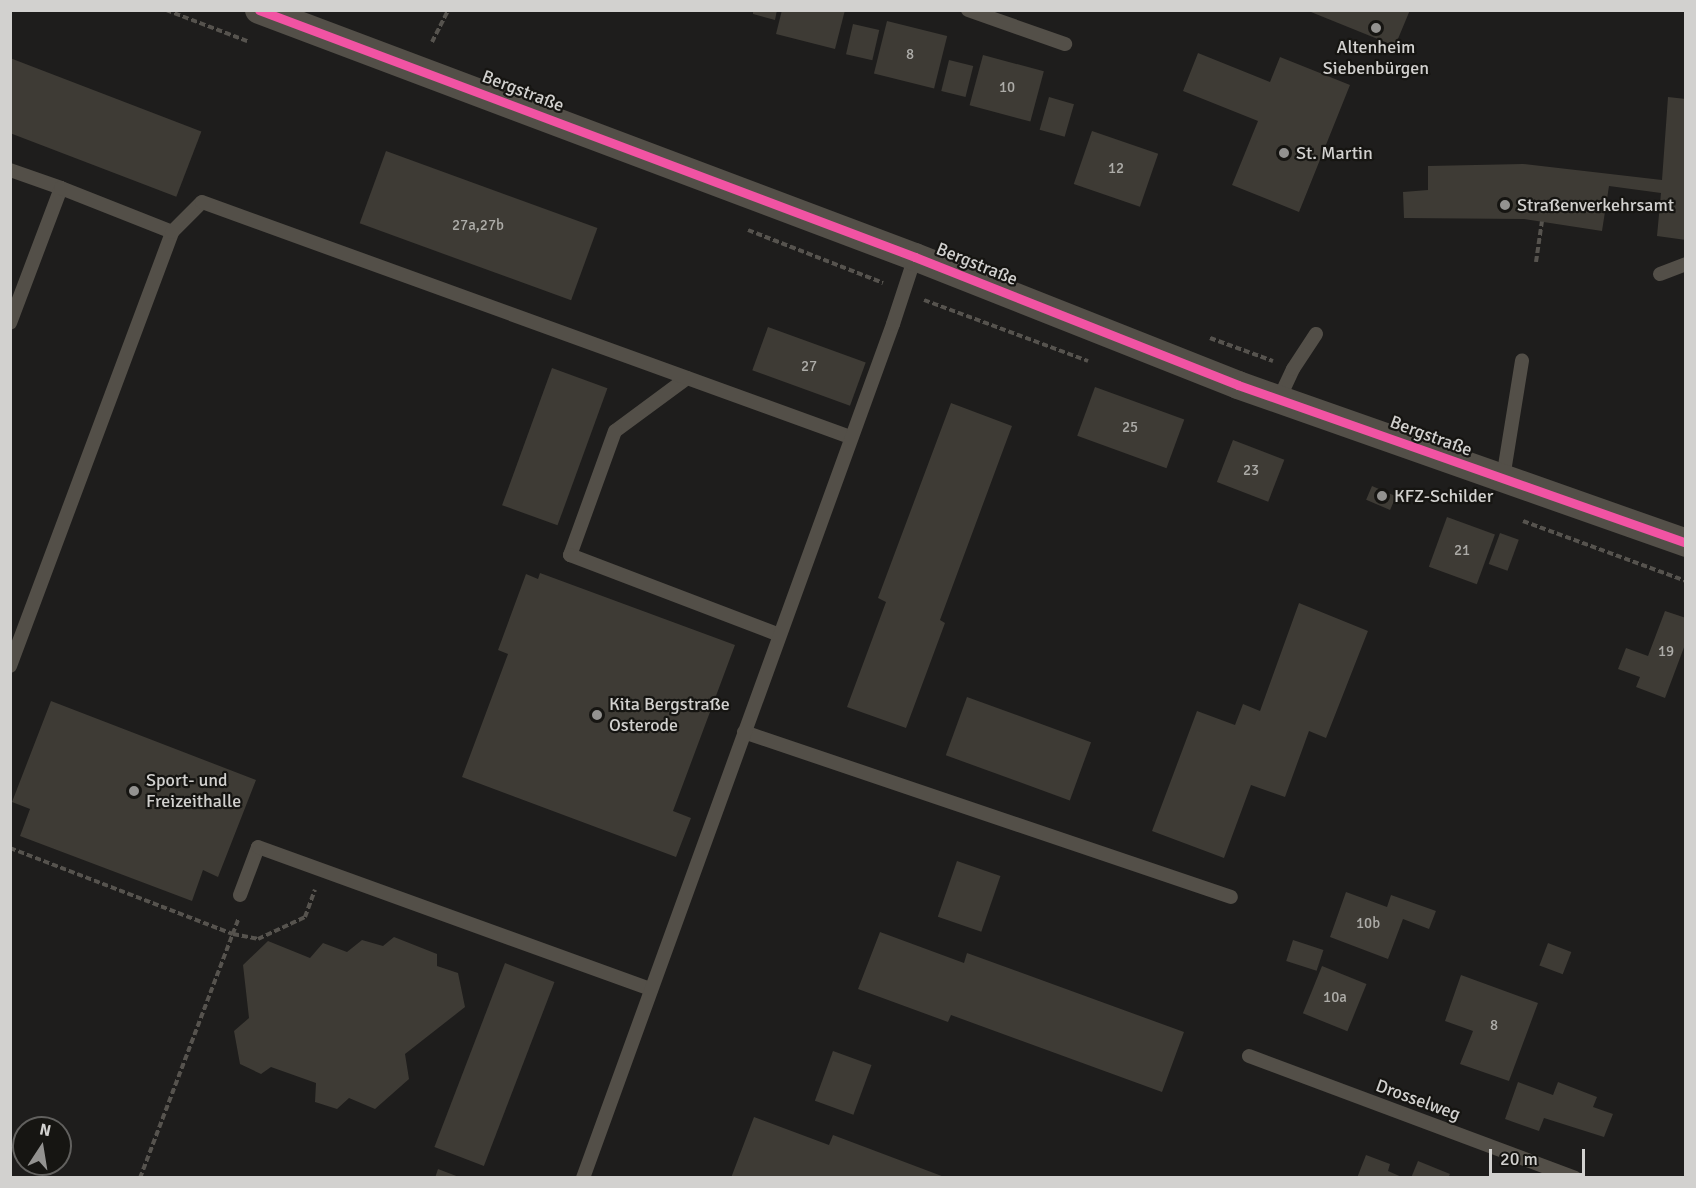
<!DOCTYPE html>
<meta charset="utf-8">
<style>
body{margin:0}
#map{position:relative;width:1696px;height:1188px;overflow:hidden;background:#1e1d1c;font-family:Signika,sans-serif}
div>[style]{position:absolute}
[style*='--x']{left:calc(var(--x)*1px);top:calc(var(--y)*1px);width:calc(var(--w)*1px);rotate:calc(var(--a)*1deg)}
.building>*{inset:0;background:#3e3b35;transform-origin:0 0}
.path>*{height:4px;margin-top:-2px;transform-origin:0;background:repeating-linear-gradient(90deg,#56534e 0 6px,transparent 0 9px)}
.service>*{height:14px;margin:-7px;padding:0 7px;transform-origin:7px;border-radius:7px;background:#534f48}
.minor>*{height:28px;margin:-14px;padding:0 14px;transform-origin:14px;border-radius:14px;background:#534f48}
.cycleway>*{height:9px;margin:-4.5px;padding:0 4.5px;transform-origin:4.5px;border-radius:4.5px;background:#f153a3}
.dots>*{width:16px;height:16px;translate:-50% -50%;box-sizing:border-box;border:3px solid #161512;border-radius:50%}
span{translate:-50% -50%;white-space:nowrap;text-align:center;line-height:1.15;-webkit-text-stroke:4.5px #161512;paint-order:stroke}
.number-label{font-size:15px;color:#adaca8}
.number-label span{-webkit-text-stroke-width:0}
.poi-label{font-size:18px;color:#d2d1cf}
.left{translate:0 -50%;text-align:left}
.street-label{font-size:18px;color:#d2d1cf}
.frame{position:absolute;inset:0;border:12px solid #d2d1cf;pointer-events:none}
.north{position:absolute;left:12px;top:1116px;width:60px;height:60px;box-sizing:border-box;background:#161512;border:2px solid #61605e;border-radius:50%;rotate:12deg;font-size:16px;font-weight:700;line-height:24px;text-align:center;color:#d2d1cf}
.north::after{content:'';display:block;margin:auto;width:21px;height:27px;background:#939290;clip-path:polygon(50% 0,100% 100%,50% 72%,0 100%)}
.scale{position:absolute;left:1489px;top:1149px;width:96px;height:27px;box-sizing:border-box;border:3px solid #d2d1cf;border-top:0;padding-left:8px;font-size:18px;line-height:21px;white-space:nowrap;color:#d2d1cf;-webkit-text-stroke:4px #161512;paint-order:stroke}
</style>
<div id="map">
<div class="building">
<i style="clip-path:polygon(753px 10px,777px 10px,775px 20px,753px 14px)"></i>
<i style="clip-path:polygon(782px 10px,845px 10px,835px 49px,776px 34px)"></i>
<i style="clip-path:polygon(1306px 10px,1410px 10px,1395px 46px)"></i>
<i style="left:887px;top:21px;width:62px;height:54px;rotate:14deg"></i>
<i style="left:853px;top:24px;width:27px;height:31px;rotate:13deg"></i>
<i style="clip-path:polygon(1198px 53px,1270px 82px,1280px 57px,1350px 85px,1299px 212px,1232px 185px,1258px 121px,1183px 91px)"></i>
<i style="left:983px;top:55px;width:63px;height:52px;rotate:15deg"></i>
<i style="left:10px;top:58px;width:205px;height:70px;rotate:21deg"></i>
<i style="left:949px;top:60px;width:25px;height:32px;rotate:14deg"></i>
<i style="left:1049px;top:97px;width:26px;height:34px;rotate:16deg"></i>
<i style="clip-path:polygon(1668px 97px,1686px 99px,1686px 240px,1657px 236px,1661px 193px,1609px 186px,1602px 231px,1524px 219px,1404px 218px,1403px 192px,1428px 190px,1428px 166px,1523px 164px,1662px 180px)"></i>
<i style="left:1092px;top:131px;width:70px;height:56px;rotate:19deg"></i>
<i style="left:386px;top:151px;width:225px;height:77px;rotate:20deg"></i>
<i style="left:768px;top:327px;width:104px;height:46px;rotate:20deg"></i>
<i style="left:552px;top:368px;width:59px;height:146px;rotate:20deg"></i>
<i style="left:1095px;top:387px;width:95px;height:52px;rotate:20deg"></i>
<i style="clip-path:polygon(951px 403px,1012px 426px,940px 620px,945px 623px,906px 728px,847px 707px,886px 602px,878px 598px)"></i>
<i style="left:1233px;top:440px;width:55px;height:45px;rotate:21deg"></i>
<i style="left:1372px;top:486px;width:26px;height:15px;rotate:23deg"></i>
<i style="left:1447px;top:517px;width:51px;height:53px;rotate:20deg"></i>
<i style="left:1500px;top:533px;width:20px;height:33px;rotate:20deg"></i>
<i style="clip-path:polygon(540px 573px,735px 645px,673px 811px,691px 818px,676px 857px,462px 777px,508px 654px,498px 650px,526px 574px,538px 579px)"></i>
<i style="clip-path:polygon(1299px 603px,1368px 631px,1326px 738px,1309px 731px,1285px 797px,1251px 785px,1224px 858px,1152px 831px,1197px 711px,1235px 725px,1243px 704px,1260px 711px)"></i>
<i style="clip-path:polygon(1665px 611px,1686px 618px,1686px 642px,1665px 698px,1636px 687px,1640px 677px,1618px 669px,1626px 648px,1648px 656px)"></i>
<i style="left:967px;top:697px;width:132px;height:62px;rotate:20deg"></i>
<i style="clip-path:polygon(51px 701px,256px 780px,218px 877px,203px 870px,192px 901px,20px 836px,30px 809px,12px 802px)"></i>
<i style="left:957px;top:861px;width:46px;height:59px;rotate:19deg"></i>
<i style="clip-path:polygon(1346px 892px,1387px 907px,1391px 895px,1436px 911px,1429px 929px,1403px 919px,1388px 959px,1330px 937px)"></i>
<i style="clip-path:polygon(880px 932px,964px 963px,967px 953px,1184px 1032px,1162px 1092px,951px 1015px,948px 1022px,858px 989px)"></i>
<i style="clip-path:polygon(394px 937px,437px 954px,437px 966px,458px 973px,465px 1007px,405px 1054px,409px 1079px,375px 1109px,349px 1098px,337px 1109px,315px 1102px,316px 1083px,271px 1067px,261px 1074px,240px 1064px,234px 1031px,249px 1018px,243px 965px,268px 941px,310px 958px,323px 943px,347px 952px,362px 940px,383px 946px)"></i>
<i style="left:1293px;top:940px;width:32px;height:22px;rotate:18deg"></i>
<i style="left:1548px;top:943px;width:25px;height:24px;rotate:21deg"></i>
<i style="left:505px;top:963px;width:53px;height:197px;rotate:21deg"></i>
<i style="left:1322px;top:966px;width:48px;height:51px;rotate:22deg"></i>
<i style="clip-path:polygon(1461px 975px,1538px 1003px,1509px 1081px,1460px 1064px,1473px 1031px,1445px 1021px)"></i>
<i style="left:833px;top:1051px;width:41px;height:53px;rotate:20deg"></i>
<i style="clip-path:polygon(1518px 1082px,1553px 1095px,1558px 1082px,1597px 1097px,1593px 1107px,1613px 1114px,1604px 1137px,1544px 1118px,1539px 1131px,1505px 1119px)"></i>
<i style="clip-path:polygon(754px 1117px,829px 1145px,833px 1135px,947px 1178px,731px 1178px)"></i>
<i style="clip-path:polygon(1366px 1155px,1390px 1164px,1388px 1171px,1404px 1178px,1357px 1178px)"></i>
<i style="clip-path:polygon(1418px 1161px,1450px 1174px,1448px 1178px,1411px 1178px)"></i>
<i style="clip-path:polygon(438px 1169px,459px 1177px,459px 1178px,435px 1178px)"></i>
</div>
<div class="path">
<i style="--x:166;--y:10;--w:87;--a:20.9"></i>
<i style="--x:432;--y:42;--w:36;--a:-63"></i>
<i style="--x:748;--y:230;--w:145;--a:21.4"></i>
<i style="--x:1536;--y:262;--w:41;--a:-81.7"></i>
<i style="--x:924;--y:300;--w:175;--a:20.4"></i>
<i style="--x:1210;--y:338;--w:67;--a:20.1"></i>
<i style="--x:1523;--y:521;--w:174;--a:20.2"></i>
<i style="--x:10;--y:848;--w:239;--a:21.1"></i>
<i style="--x:233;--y:934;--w:25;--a:11"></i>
<i style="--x:258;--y:939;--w:52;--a:-25.1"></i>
<i style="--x:305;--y:917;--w:29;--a:-70"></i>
<i style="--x:140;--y:1178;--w:278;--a:-69.2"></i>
</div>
<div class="service">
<i style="--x:968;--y:10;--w:103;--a:19.3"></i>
<i style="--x:10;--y:170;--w:54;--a:19.4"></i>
<i style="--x:61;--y:188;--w:144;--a:110.7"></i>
<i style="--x:61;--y:188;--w:119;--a:21.6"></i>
<i style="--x:1660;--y:274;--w:28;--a:-21"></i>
<i style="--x:687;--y:378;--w:89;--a:143.6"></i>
<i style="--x:615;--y:431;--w:132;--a:109.9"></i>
<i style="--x:570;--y:555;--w:224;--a:20.9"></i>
<i style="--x:1279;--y:399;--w:33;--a:-65"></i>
<i style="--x:1293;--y:369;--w:42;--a:-56.7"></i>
<i style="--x:1503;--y:478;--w:119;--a:-80.8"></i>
<i style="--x:10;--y:666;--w:463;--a:-69.5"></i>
<i style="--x:172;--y:232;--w:42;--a:-45"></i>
<i style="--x:202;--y:202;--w:689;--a:19.93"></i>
<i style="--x:744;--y:732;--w:514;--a:18.72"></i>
<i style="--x:240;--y:895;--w:51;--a:-69.4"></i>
<i style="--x:258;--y:847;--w:418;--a:19.9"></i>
<i style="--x:1249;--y:1056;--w:348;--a:20.5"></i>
<i style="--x:583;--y:1178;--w:909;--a:-70.05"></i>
<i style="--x:893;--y:324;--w:71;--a:-71.8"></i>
</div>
<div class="minor">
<i style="--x:259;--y:10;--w:701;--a:20.63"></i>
<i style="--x:915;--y:257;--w:347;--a:21.6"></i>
<i style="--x:1238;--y:385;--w:475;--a:19.4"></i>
</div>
<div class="cycleway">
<i style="--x:259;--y:10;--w:701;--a:20.63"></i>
<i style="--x:915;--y:257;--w:347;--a:21.6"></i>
<i style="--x:1238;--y:385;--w:475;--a:19.4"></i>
</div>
<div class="dots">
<i style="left:1376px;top:28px;background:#939290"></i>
<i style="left:1284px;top:153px;background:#939290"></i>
<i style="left:1505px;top:205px;background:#939290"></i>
<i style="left:1382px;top:496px;background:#939290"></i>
<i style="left:597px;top:715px;background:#939290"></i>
<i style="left:134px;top:791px;background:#939290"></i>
</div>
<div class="number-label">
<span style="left:910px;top:55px">8</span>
<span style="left:1007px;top:88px">10</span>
<span style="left:1116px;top:169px">12</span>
<span style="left:478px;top:226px">27a,27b</span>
<span style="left:809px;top:367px">27</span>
<span style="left:1130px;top:428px">25</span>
<span style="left:1251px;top:471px">23</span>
<span style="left:1462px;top:551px">21</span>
<span style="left:1666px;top:652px">19</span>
<span style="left:1368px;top:924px">10b</span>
<span style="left:1335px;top:998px">10a</span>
<span style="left:1494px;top:1026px">8</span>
</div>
<div class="poi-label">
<span style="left:1376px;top:58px">Altenheim<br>Siebenbürgen</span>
<span class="left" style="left:1296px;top:153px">St. Martin</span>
<span class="left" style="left:1517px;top:205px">Straßenverkehrsamt</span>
<span class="left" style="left:1394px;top:496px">KFZ-Schilder</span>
<span class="left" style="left:609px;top:715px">Kita Bergstraße<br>Osterode</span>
<span class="left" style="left:146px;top:791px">Sport- und<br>Freizeithalle</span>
</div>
<div class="street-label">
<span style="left:523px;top:91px;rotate:21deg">Bergstraße</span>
<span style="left:977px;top:264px;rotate:22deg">Bergstraße</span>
<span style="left:1431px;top:436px;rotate:20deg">Bergstraße</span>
<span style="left:1418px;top:1100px;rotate:20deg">Drosselweg</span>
</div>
<div class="frame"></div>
<div class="north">N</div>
<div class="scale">20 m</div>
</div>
